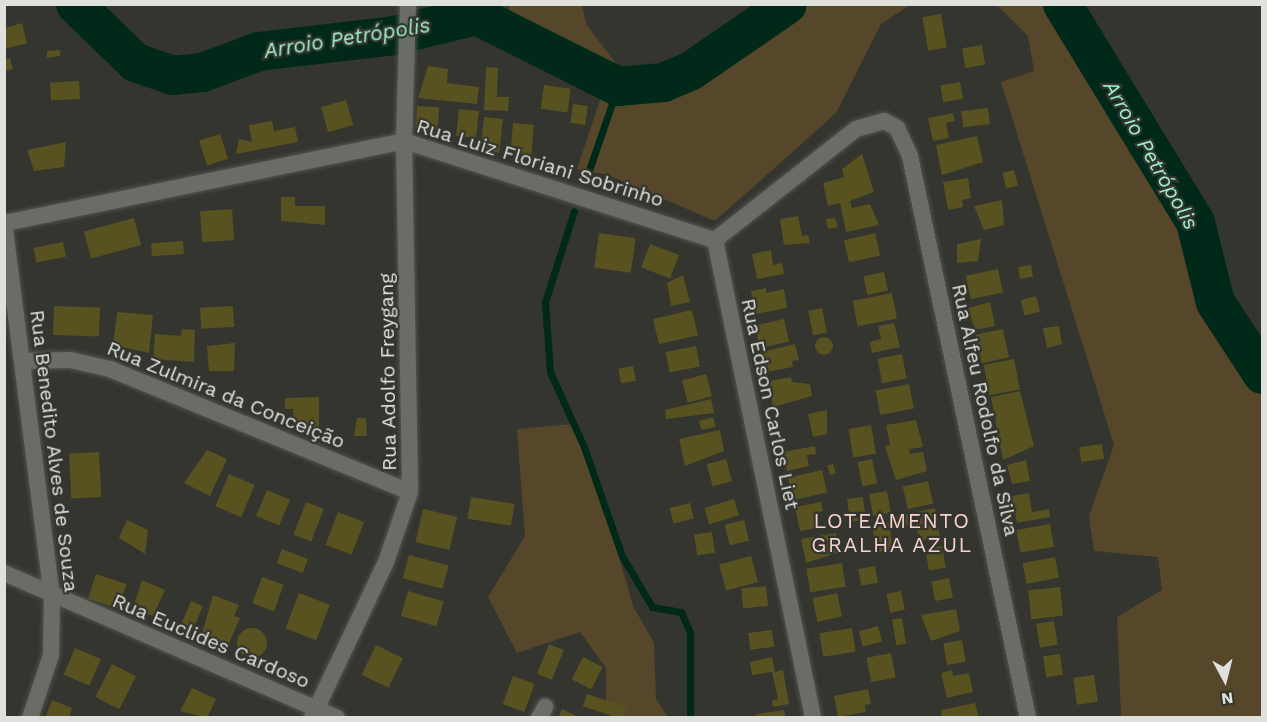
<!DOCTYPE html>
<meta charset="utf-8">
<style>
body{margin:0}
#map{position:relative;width:1267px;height:722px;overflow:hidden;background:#33352e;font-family:"Work Sans",sans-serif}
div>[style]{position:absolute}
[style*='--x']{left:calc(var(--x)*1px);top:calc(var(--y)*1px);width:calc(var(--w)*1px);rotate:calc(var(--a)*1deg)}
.green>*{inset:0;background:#57472a}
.stream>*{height:7px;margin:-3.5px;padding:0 3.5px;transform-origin:3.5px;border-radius:3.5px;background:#002919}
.river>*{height:39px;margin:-19.5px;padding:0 19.5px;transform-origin:19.5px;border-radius:19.5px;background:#002919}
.building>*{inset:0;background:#585220;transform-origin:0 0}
.round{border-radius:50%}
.roads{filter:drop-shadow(0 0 2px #52544e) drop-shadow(0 0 2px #52544e)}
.minor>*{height:16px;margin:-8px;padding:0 8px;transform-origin:8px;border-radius:8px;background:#6a6d65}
.tertiary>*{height:16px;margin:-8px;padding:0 8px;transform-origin:8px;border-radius:8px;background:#6a6d65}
span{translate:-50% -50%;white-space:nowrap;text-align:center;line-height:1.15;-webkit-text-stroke:4.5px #33352e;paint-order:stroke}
.street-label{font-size:20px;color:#dfe1dd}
.water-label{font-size:21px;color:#9bf0c9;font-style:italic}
.neighbourhood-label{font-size:21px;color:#f5d1d0;letter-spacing:1.5px}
.frame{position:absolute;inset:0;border:6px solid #dfe1dd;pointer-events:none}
.north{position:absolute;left:1195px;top:650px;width:60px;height:60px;-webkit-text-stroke:4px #33352e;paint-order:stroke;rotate:173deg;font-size:16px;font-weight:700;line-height:24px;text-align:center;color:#dfe1dd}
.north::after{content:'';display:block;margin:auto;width:21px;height:27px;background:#dfe1dd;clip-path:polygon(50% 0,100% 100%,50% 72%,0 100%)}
</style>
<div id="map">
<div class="green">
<i style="clip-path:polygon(510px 5px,582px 5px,586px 24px,639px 94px,675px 88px,781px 5px,910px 5px,881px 24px,836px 113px,715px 221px,608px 175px,577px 169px,604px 88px,499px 45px)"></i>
<i style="clip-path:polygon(997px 5px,1052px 5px,1095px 81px,1144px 151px,1201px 265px,1208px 309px,1262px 391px,1262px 717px,1121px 717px,1117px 617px,1162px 590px,1158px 557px,1094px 551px,1089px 516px,1114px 445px,1001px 82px,1034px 71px,1028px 36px)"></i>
<i style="clip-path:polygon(573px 424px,589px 451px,633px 606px,654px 643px,656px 699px,668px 717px,612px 717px,606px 701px,606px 668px,580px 632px,517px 653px,488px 597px,525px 536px,517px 429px)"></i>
</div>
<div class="stream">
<i style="--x:587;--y:176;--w:95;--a:-71"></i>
<i style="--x:574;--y:211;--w:96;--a:107.7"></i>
<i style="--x:545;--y:302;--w:70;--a:85.9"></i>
<i style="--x:550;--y:372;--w:82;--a:65.6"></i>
<i style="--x:584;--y:447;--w:115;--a:70.8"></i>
<i style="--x:622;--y:556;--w:59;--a:59.5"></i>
<i style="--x:652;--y:607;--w:29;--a:10"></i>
<i style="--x:681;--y:612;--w:22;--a:66"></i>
<i style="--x:690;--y:632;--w:86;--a:90"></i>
</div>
<div class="river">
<i style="--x:75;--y:4;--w:83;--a:44"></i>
<i style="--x:135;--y:62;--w:39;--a:19"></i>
<i style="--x:172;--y:75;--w:30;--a:-6"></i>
<i style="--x:202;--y:72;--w:60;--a:-20.6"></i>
<i style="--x:258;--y:51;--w:137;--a:-6.7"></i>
<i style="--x:394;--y:35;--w:84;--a:-13.7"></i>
<i style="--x:476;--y:15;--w:159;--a:26.6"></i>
<i style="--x:618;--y:86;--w:45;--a:-5.1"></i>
<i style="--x:663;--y:82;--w:30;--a:-23"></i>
<i style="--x:691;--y:70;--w:116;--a:-34.5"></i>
<i style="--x:1062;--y:4;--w:255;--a:58.6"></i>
<i style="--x:1195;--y:222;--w:82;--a:76"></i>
<i style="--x:1215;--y:302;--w:86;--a:56.9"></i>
</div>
<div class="building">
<i style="left:941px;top:14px;width:34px;height:19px;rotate:80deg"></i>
<i style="clip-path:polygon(22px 23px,27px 43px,5px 49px,5px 28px)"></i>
<i style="left:982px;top:45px;width:20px;height:20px;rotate:81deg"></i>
<i style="clip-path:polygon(60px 50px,60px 56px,47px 58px,47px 51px)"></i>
<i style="clip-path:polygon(10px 58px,13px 69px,5px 71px,5px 60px)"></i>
<i style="clip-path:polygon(428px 66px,448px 69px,447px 83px,479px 87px,477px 104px,418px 98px)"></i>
<i style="clip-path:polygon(486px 67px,498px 68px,497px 97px,509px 97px,508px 111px,484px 110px)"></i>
<i style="left:79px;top:81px;width:18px;height:29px;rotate:87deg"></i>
<i style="left:960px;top:82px;width:17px;height:20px;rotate:80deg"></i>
<i style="left:544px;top:85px;width:27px;height:24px;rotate:8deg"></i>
<i style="left:346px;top:100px;width:26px;height:26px;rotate:74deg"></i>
<i style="left:573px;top:104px;width:15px;height:19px;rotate:8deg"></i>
<i style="left:417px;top:106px;width:22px;height:22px;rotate:3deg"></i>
<i style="left:988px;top:108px;width:16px;height:27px;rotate:83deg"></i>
<i style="left:459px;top:109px;width:20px;height:27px;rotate:6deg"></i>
<i style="clip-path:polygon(953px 113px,955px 121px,946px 123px,949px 138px,933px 141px,928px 118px)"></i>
<i style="left:484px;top:117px;width:19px;height:34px;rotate:6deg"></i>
<i style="clip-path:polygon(272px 121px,274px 131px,295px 127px,298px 142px,236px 154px,239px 139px,252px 142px,249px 125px)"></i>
<i style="left:513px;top:123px;width:21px;height:32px;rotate:5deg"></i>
<i style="left:220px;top:134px;width:26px;height:22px;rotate:72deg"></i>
<i style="clip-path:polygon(977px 136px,983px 162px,942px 175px,936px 145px)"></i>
<i style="clip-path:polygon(66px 142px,64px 167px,34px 171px,27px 150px)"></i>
<i style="clip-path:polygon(862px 154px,874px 192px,850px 201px,852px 208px,870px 204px,879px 225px,846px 232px,840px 203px,828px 206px,823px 183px,844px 177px,842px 169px)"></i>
<i style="left:1014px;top:170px;width:16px;height:12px;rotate:76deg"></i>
<i style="clip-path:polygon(968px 178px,971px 198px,962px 200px,963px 207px,948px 210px,943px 182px)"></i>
<i style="clip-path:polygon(281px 197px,295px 197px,295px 206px,325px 206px,325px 225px,281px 221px)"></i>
<i style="clip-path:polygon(1002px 200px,1004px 225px,984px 230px,974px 206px)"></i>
<i style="left:232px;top:209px;width:31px;height:32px;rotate:86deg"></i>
<i style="clip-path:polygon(798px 216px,802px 236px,808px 235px,810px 243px,784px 245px,780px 219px)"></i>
<i style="left:134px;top:218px;width:28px;height:52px;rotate:75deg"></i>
<i style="clip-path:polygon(835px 218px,838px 227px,828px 229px,826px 219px)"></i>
<i style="left:599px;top:233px;width:37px;height:35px;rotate:8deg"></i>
<i style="left:875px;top:233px;width:23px;height:32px;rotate:77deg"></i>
<i style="clip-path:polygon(981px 239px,978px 261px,957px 263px,957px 244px)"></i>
<i style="left:183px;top:241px;width:13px;height:32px;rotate:86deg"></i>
<i style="left:63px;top:242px;width:15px;height:30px;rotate:79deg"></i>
<i style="left:650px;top:244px;width:31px;height:25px;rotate:21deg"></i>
<i style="clip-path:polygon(771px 250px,773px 265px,782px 263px,784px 274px,757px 279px,752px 254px)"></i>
<i style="left:1031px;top:265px;width:12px;height:13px;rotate:81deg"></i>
<i style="left:998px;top:269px;width:24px;height:33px;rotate:78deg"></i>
<i style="left:884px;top:272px;width:19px;height:21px;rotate:78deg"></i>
<i style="clip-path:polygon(683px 275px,690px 302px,671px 306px,667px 283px)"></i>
<i style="clip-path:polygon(766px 288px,766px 293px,784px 289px,787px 308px,755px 314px,751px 291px)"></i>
<i style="left:892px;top:293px;width:26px;height:40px;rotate:79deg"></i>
<i style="left:1036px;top:296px;width:16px;height:16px;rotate:75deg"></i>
<i style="clip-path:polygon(990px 302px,995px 326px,975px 330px,968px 308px)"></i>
<i style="left:54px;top:306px;width:46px;height:29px;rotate:2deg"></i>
<i style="left:233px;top:306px;width:21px;height:33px;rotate:87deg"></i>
<i style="left:822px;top:308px;width:25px;height:14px;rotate:79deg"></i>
<i style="left:692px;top:310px;width:26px;height:40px;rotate:77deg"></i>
<i style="clip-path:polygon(117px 312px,153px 315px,149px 353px,113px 345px)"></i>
<i style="left:784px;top:319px;width:23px;height:30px;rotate:77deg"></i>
<i style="clip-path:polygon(894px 323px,900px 347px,872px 353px,870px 342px,881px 339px,878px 326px)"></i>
<i style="clip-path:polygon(1059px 326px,1062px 344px,1047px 348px,1043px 328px)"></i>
<i style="clip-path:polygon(182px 329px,195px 330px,194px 362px,153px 359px,155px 334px,181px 336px)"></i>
<i style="left:1003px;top:329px;width:29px;height:28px;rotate:78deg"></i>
<i class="round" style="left:815px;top:337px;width:18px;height:18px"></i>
<i style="clip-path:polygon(235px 343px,234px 371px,209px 371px,207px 346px)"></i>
<i style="clip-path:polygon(795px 344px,799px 360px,792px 361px,793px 367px,767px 372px,762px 352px)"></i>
<i style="left:696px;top:346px;width:21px;height:31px;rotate:79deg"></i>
<i style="left:902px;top:354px;width:25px;height:25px;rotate:79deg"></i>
<i style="left:1014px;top:359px;width:31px;height:31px;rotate:79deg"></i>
<i style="left:633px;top:366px;width:15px;height:15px;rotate:79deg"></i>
<i style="left:706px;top:374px;width:23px;height:25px;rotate:75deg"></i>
<i style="clip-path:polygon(791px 377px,792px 382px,810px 384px,812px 396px,773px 407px,769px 381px)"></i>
<i style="left:909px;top:384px;width:25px;height:34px;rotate:79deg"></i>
<i style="clip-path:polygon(1020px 391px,1034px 446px,1003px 460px,991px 397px)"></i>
<i style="clip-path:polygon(319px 397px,319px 429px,294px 429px,293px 409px,285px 409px,285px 398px)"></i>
<i style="clip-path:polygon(711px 399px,714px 413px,666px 419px,665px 410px)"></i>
<i style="clip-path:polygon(827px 410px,827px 434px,813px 437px,808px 414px)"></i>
<i style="clip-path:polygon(713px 417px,716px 427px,701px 430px,699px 421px)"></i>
<i style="clip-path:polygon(357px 418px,366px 418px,367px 436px,354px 436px)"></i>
<i style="clip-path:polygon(916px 420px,923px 447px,909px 449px,910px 454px,923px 452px,927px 471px,896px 480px,885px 446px,890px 445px,886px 425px)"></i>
<i style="left:871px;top:425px;width:29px;height:23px;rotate:80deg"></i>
<i style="clip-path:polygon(720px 430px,724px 451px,685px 466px,679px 439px)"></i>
<i style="left:1102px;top:444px;width:15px;height:23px;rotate:82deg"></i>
<i style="clip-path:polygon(815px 446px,816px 454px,807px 455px,809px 466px,787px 471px,783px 452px)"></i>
<i style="clip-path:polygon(207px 450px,227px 459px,210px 496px,184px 483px)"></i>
<i style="left:99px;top:452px;width:45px;height:30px;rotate:87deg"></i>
<i style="left:726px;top:459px;width:23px;height:20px;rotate:75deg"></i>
<i style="left:872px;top:459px;width:25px;height:15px;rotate:78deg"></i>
<i style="clip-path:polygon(1026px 460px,1030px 481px,1012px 484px,1007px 465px)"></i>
<i style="left:833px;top:464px;width:10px;height:6px;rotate:73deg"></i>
<i style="left:822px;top:470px;width:23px;height:35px;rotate:77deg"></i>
<i style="left:229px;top:474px;width:28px;height:35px;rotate:23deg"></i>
<i style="left:928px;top:481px;width:23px;height:26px;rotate:77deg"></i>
<i style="left:267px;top:490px;width:25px;height:28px;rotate:23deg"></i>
<i style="left:887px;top:491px;width:22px;height:18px;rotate:80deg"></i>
<i style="clip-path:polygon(1029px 493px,1032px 512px,1049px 509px,1050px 517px,1017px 523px,1012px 496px)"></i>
<i style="left:471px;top:497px;width:44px;height:22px;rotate:9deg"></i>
<i style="left:863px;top:497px;width:23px;height:16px;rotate:83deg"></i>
<i style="left:734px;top:499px;width:17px;height:31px;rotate:73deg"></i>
<i style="left:306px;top:502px;width:19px;height:35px;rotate:21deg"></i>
<i style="clip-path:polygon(821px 502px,823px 511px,815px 513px,818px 528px,800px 531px,795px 507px)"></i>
<i style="left:690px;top:503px;width:16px;height:21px;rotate:76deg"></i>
<i style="clip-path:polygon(935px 508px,940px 536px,923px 540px,912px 524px,894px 528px,892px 517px)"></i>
<i style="left:423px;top:509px;width:35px;height:34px;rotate:13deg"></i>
<i style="left:338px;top:512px;width:28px;height:35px;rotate:21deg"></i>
<i style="clip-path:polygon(127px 520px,148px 530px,145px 554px,119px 538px)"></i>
<i style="left:744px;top:520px;width:21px;height:20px;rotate:76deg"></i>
<i style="left:889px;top:522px;width:28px;height:17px;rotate:82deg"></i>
<i style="left:1050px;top:524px;width:23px;height:34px;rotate:80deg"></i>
<i style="left:712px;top:532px;width:21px;height:18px;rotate:82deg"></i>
<i style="clip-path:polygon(836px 533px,840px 552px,806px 563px,801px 539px)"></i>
<i style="left:942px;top:546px;width:22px;height:17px;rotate:80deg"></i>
<i style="left:282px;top:549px;width:28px;height:15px;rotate:21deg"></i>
<i style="left:409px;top:555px;width:41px;height:24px;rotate:15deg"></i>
<i style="left:751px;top:556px;width:27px;height:33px;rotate:75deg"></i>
<i style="left:1055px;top:557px;width:21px;height:33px;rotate:79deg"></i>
<i style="left:842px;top:563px;width:24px;height:36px;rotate:81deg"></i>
<i style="left:875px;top:566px;width:17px;height:17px;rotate:80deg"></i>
<i style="left:96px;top:574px;width:32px;height:26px;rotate:18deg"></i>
<i style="left:262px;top:577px;width:23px;height:28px;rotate:20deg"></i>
<i style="left:949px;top:578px;width:20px;height:18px;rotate:79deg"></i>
<i style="clip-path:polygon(142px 580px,165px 590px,153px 616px,133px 608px)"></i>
<i style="left:766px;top:586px;width:20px;height:25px;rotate:84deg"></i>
<i style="left:1060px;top:587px;width:29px;height:32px;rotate:84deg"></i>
<i style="left:408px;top:591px;width:37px;height:26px;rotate:16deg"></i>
<i style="left:901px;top:591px;width:19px;height:15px;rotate:78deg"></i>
<i style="left:299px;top:593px;width:33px;height:38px;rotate:21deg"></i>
<i style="left:837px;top:593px;width:24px;height:25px;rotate:78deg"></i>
<i style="clip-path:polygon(213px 595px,239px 605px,234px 616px,240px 618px,227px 648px,201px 637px)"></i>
<i style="left:191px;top:601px;width:13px;height:26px;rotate:23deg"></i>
<i style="clip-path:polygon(956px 609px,960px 631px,931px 641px,921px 615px)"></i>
<i style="left:902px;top:618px;width:26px;height:10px;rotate:81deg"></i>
<i style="left:1054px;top:621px;width:24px;height:18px;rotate:81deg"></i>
<i style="left:878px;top:626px;width:16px;height:20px;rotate:75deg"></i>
<i style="left:852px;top:628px;width:24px;height:33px;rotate:81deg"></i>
<i class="round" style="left:237px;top:628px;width:30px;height:30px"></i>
<i style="left:772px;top:630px;width:17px;height:24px;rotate:83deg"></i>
<i style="left:962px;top:640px;width:22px;height:19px;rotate:80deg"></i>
<i style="left:549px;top:644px;width:16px;height:32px;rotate:22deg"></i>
<i style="left:376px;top:645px;width:30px;height:33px;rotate:26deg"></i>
<i style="left:75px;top:648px;width:28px;height:29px;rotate:23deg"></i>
<i style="left:891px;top:653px;width:25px;height:25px;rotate:79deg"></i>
<i style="left:1060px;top:654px;width:21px;height:17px;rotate:82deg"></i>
<i style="left:583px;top:657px;width:22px;height:25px;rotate:27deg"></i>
<i style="clip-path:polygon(772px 657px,775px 672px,783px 670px,789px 704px,773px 707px,772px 700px,778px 699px,772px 672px,752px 675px,750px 662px)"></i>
<i style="left:112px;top:664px;width:27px;height:37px;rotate:27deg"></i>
<i style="clip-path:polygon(952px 670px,953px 676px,969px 673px,973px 692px,947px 698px,941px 673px)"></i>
<i style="left:1094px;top:675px;width:27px;height:21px;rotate:82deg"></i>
<i style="left:513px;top:676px;width:23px;height:30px;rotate:20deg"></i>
<i style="clip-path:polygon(192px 688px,216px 699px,207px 718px,180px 711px)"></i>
<i style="clip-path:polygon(868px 689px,871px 704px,865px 705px,866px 712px,838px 717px,834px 696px)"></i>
<i style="left:587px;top:694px;width:41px;height:13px;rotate:18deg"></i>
<i style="clip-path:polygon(52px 700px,72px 708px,69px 718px,45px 718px)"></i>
<i style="clip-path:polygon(975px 703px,979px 718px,942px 718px,941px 710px)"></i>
<i style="clip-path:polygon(562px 709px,581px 718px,558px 718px)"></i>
<i style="clip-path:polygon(784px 710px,786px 718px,757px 718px,756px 714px)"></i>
</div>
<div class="roads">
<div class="minor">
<i style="--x:4;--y:222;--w:377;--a:82.7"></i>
<i style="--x:52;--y:596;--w:59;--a:91"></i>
<i style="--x:51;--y:655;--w:66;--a:108.4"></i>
<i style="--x:5;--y:223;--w:407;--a:-11.6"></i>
<i style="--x:404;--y:141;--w:351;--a:89"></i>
<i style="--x:410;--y:492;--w:74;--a:108.9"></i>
<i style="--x:386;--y:562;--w:173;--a:115.4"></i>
<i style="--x:715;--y:240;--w:488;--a:78.4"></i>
<i style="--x:22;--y:361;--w:48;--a:-1.2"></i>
<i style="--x:70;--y:360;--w:41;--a:12.7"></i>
<i style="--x:110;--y:369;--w:324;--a:22.3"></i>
<i style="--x:4;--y:573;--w:363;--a:23.5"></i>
<i style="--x:539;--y:718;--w:13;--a:-61"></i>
</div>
<div class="tertiary">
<i style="--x:408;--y:4;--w:137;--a:91.7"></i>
<i style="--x:404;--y:141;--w:326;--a:17.7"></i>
<i style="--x:715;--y:240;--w:179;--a:-38.2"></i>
<i style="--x:856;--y:129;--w:29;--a:-16"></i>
<i style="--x:884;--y:121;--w:15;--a:28"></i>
<i style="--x:897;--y:128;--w:31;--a:65"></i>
<i style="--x:910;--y:156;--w:574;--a:78.14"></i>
</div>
</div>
<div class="street-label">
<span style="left:540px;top:163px;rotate:17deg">Rua Luiz Floriani Sobrinho</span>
<span style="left:388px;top:372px;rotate:-91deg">Rua Adolfo Freygang</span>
<span style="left:226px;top:395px;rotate:22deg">Rua Zulmira da Conceição</span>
<span style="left:770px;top:404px;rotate:78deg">Rua Edson Carlos Liet</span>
<span style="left:985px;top:410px;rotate:78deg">Rua Alfeu Rodolfo da Silva</span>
<span style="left:54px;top:451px;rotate:83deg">Rua Benedito Alves de Souza</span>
<span style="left:211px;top:641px;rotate:23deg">Rua Euclides Cardoso</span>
</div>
<div class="water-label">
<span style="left:347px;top:38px;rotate:-9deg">Arroio Petrópolis</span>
<span style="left:1151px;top:155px;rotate:60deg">Arroio Petrópolis</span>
</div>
<div class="neighbourhood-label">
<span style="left:892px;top:533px">LOTEAMENTO<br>GRALHA AZUL</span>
</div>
<div class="frame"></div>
<div class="north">N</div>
</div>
